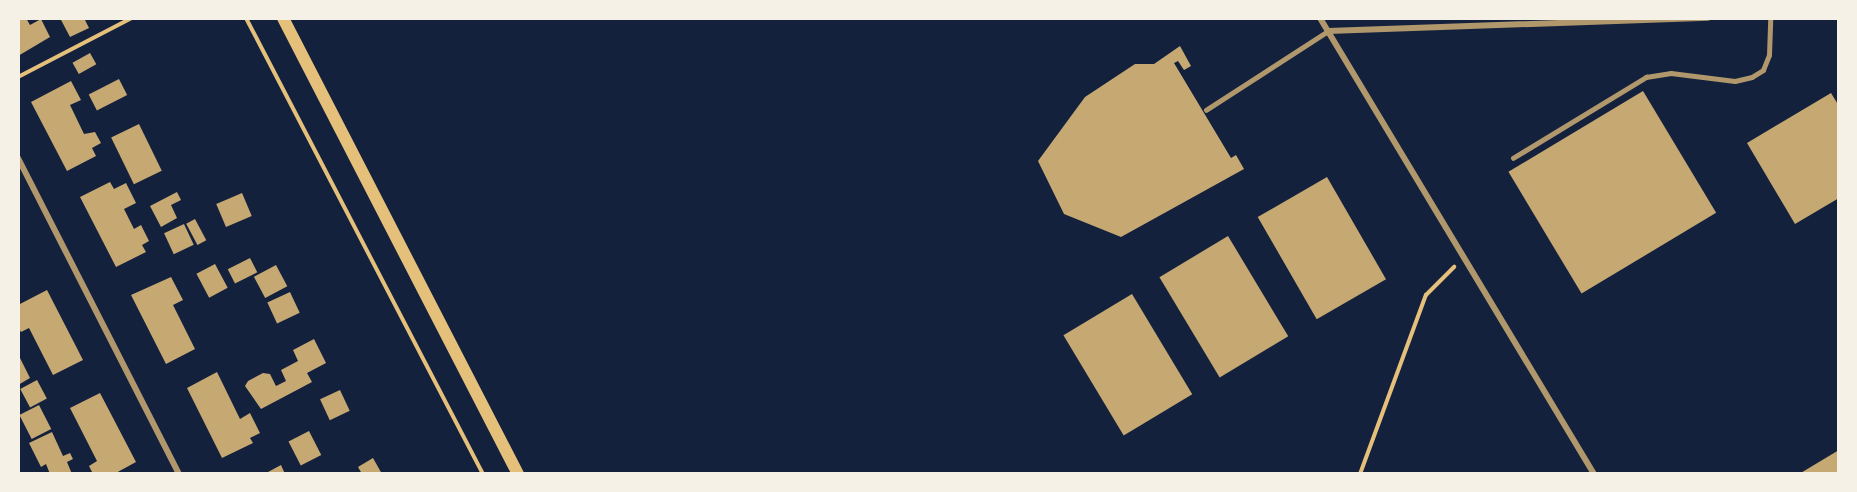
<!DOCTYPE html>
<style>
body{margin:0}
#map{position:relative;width:1857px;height:492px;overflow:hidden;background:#14213d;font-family:Mulish,sans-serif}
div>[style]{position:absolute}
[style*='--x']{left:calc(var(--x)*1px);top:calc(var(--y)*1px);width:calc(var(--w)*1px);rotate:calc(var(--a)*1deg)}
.building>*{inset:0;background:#c6a872;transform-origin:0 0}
.path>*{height:4px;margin:-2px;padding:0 2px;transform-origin:2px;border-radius:2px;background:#e5c07b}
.service>*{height:4.5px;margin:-2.25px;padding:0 2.25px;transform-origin:2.25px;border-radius:2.25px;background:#b1986c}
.minor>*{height:6px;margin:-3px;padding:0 3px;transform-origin:3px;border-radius:3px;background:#b1986c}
.secondary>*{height:12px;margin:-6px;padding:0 6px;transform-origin:6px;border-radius:6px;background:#e5c07b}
span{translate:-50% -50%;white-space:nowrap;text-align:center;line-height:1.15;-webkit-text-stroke:4.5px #f6f1e7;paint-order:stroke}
.frame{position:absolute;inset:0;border:20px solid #f6f1e7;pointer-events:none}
</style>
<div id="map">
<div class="building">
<i style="clip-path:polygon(18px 18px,26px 18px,30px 25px,41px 19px,50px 37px,18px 56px)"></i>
<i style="clip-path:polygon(60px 18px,84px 18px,89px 28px,70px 37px)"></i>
<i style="clip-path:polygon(1180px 46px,1191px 66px,1184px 70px,1178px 61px,1174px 63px,1231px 158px,1236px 155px,1244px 169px,1121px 237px,1064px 214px,1038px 161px,1085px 97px,1135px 64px,1154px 64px)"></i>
<i style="left:90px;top:53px;width:13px;height:20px;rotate:61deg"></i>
<i style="left:119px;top:79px;width:18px;height:34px;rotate:63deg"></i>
<i style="clip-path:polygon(71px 81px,81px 100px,70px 105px,84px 134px,95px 132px,101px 143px,92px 148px,96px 156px,67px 171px,31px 102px)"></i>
<i style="left:1643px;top:91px;width:142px;height:157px;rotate:59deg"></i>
<i style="clip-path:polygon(1831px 93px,1839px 106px,1839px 198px,1795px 224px,1747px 143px)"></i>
<i style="left:139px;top:124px;width:52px;height:31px;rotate:64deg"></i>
<i style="left:1327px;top:177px;width:118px;height:80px;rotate:60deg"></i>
<i style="clip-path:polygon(110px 182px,114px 189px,126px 183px,136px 203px,124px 209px,134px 229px,141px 225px,149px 241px,142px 245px,146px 252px,116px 267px,80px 197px)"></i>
<i style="clip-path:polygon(177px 192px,181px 200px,171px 205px,177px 218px,161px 227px,150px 206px)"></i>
<i style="left:242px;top:193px;width:25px;height:28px;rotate:67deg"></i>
<i style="left:195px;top:219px;width:24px;height:10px;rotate:62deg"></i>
<i style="left:184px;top:224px;width:23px;height:22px;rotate:65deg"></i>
<i style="left:1228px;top:236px;width:117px;height:80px;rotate:59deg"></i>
<i style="left:250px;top:258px;width:16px;height:25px;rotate:63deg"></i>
<i style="left:215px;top:264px;width:27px;height:21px;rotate:62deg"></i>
<i style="left:276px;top:265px;width:24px;height:25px;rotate:62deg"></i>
<i style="clip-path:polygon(171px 277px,183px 300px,173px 305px,195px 349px,166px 364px,131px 295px)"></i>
<i style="clip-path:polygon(47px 290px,83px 360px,53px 375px,29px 328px,21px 332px,18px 327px,18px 305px)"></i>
<i style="left:290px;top:292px;width:23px;height:25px;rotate:65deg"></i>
<i style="left:1132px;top:294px;width:117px;height:80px;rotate:59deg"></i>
<i style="clip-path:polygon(314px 339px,326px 363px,307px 373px,312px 382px,261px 409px,245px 386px,248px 381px,263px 373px,270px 374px,276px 386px,286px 381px,281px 370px,298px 361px,293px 350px)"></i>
<i style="clip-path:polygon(18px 354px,30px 378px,18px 385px)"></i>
<i style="clip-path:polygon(217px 372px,240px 419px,250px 413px,260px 433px,250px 438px,253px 443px,222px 458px,187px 388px)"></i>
<i style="left:37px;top:380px;width:21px;height:19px;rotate:62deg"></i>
<i style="left:340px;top:390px;width:23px;height:22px;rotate:65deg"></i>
<i style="clip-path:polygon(100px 393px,136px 462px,114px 474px,93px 474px,89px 466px,97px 461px,70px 408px)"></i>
<i style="left:39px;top:405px;width:27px;height:22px;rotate:63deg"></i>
<i style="left:309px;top:431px;width:27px;height:23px;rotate:63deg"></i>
<i style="clip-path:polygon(52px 432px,63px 456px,70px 453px,73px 459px,67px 462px,72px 474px,50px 474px,46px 464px,41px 467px,29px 443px)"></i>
<i style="clip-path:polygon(1839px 450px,1839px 474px,1799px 474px)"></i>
<i style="clip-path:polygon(373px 458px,382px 474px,362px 474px,358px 467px)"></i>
<i style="clip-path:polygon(281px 465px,285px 474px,259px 474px,268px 472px)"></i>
</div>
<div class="path">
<i style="--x:246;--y:18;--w:514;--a:62.54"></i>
<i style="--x:18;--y:77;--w:128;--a:-27.4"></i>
<i style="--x:1360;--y:474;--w:191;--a:-69.8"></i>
<i style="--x:1426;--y:295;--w:40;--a:-45"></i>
</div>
<div class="service">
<i style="--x:1206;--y:110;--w:145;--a:-32.9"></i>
<i style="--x:1513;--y:158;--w:156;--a:-31.3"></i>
<i style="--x:1646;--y:77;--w:25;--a:-9"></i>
<i style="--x:1671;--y:73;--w:64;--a:7.1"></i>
<i style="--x:1735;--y:81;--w:17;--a:-13"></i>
<i style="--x:1752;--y:77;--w:13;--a:-32"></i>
<i style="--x:1763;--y:70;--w:16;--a:-68"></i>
<i style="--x:1769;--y:55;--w:37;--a:-88"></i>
</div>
<div class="minor">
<i style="--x:1320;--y:18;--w:532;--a:59"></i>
<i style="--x:1328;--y:31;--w:380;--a:-2"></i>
<i style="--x:18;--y:158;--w:355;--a:63"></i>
</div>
<div class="secondary">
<i style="--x:283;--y:18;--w:513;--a:62.74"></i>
</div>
<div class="frame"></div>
</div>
